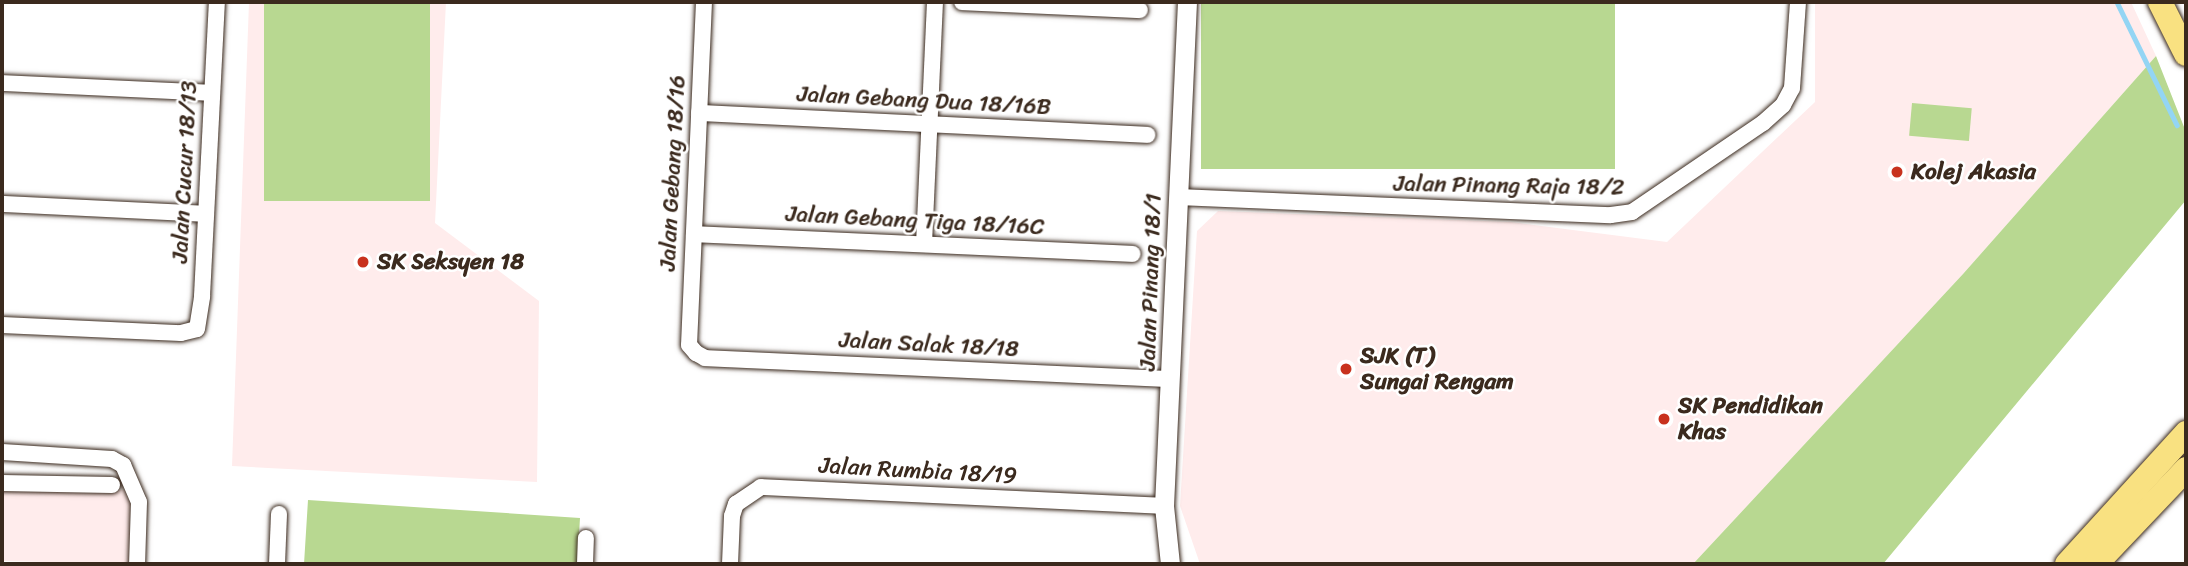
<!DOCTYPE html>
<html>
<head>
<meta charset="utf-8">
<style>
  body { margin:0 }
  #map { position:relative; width:2188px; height:566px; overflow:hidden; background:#fff; font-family:Sriracha,sans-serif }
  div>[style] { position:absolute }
  .built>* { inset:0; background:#ffecec }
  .green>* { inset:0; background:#b8d891; transform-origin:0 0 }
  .stream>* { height:4.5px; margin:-2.25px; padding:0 2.25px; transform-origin:2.25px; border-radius:2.25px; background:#93d5f4 }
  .roads { filter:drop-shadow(0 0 2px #3b2a1e) drop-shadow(0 0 2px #3b2a1e) }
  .minor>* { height:16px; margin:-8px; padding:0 8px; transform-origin:8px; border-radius:8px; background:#fff }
  .tertiary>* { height:19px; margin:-9.5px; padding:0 9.5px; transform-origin:9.5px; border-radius:9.5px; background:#fff }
  .primary>* { height:24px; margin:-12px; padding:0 12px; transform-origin:12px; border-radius:12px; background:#f9e181 }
  .dots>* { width:19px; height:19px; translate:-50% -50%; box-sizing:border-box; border:4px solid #fff; border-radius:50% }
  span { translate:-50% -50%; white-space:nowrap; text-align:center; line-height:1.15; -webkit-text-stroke:5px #fff; paint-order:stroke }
  .street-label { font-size:23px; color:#3b2a1e }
  .poi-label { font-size:23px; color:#3b2a1e; font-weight:700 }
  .left { translate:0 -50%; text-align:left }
  .frame { position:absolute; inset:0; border:4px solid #3b2a1e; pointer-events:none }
</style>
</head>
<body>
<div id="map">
  <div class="built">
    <i style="clip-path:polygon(249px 2px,446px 2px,435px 223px,539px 301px,537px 482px,232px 466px)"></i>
    <i style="clip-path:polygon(1815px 2px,2131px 2px,2156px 56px,1963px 274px,1693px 564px,1200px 564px,1180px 506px,1197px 231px,1218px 211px,1511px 222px,1667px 242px,1815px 102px)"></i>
    <i style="clip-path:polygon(2px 489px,129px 490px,134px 507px,132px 564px,2px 561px)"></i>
  </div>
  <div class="green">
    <i style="left:264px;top:2px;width:166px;height:199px"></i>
    <i style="left:1201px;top:2px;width:414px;height:167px"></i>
    <i style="clip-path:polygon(2156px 56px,2186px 132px,2186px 200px,1883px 564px,1693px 564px,1963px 274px)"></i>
    <i style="left:1912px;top:103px;width:60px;height:33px;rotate:5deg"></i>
    <i style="clip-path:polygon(308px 500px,580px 518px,577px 564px,304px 564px)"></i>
  </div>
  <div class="stream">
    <i style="left:2117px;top:2px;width:137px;rotate:64deg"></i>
  </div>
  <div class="roads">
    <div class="minor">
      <i style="left:704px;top:2px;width:343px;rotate:92.5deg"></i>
      <i style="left:689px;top:345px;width:11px;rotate:49deg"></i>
      <i style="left:696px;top:353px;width:10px;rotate:29deg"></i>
      <i style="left:705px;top:358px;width:466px;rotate:2.6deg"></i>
      <i style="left:962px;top:2px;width:178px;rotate:2.6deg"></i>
      <i style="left:2px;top:83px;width:210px;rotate:2.7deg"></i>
      <i style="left:699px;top:113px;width:449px;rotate:2.8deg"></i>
      <i style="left:1178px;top:197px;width:433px;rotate:2.4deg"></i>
      <i style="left:1611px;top:215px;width:21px;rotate:-8deg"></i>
      <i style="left:1632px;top:212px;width:158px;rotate:-34.2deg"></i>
      <i style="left:1763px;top:123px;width:27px;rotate:-42deg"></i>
      <i style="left:1783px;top:105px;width:19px;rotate:-62deg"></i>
      <i style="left:1792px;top:88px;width:86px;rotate:-86deg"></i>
      <i style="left:2px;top:204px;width:204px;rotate:2.8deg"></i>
      <i style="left:694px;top:234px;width:439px;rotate:2.6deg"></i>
      <i style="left:924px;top:244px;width:242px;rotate:-87.4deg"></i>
      <i style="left:2px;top:325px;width:179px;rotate:2.6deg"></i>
      <i style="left:181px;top:333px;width:16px;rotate:-14deg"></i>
      <i style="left:197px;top:329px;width:33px;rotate:-81deg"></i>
      <i style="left:202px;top:296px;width:294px;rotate:-87.1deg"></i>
      <i style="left:2px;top:452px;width:110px;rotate:3.6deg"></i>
      <i style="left:112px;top:459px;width:13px;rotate:29deg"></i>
      <i style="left:123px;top:465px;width:40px;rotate:66.6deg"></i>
      <i style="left:139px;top:502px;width:62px;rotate:91.8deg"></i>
      <i style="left:2px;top:483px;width:110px;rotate:1deg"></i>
      <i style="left:277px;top:564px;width:50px;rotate:-87.7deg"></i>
      <i style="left:585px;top:564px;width:26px;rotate:-88deg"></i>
      <i style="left:730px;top:564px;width:48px;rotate:-87.6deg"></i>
      <i style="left:732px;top:516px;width:13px;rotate:-72deg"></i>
      <i style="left:736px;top:504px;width:30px;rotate:-34deg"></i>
      <i style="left:761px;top:487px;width:403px;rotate:2.7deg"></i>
    </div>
    <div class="tertiary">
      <i style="left:1170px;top:564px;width:58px;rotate:-95.9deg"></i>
      <i style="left:1164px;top:506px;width:505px;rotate:-87.39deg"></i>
    </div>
    <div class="primary">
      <i style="left:2160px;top:2px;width:58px;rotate:63.4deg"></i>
      <i style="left:2067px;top:564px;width:177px;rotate:-47.7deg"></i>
      <i style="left:2096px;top:564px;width:131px;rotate:-46.5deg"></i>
    </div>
  </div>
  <div class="dots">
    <i style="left:1897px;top:172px;background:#c8321e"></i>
    <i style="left:363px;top:262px;background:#c8321e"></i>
    <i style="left:1346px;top:369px;background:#c8321e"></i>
    <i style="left:1664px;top:419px;background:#c8321e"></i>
  </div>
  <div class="street-label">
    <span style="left:924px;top:101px;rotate:3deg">Jalan Gebang Dua 18/16B</span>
    <span style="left:185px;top:172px;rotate:-87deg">Jalan Cucur 18/13</span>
    <span style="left:673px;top:173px;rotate:-87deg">Jalan Gebang 18/16</span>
    <span style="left:1509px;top:186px;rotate:1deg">Jalan Pinang Raja 18/2</span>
    <span style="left:915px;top:221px;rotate:3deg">Jalan Gebang Tiga 18/16C</span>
    <span style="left:1151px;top:282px;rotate:-88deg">Jalan Pinang 18/1</span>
    <span style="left:929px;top:345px;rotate:3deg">Jalan Salak 18/18</span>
    <span style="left:918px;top:471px;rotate:3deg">Jalan Rumbia 18/19</span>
  </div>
  <div class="poi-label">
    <span class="left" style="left:1911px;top:172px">Kolej Akasia</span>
    <span class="left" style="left:377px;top:262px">SK Seksyen 18</span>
    <span class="left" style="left:1360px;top:369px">SJK (T)<br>Sungai Rengam</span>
    <span class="left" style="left:1678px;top:419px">SK Pendidikan<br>Khas</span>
  </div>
  <div class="frame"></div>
</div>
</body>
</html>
